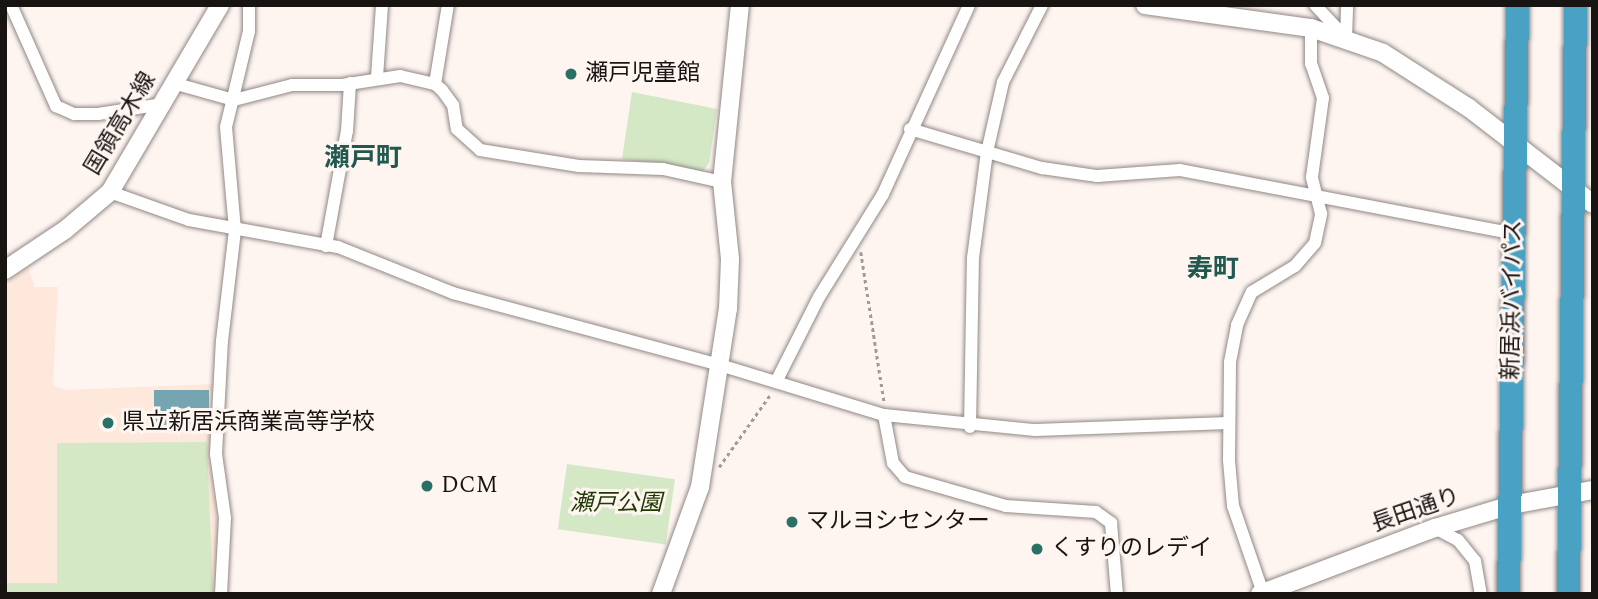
<!DOCTYPE html>
<html>
<head>
<meta charset="utf-8">
<style>
  body { margin:0 }
  #map { position:relative; width:1598px; height:599px; overflow:hidden; background:#fef5f1; font-family:Spectral,"Noto Sans JP",serif }
  div>[style] { position:absolute }
  .education>* { inset:0; background:#fee8db }
  .green>* { inset:0; background:#d4e8c6; transform-origin:0 0 }
  .water>* { inset:0; background:#76a5b2; transform-origin:0 0 }
  .path>* { height:2.5px; margin-top:-1.25px; transform-origin:0; background:repeating-linear-gradient(90deg,#a19a97 0 3.5px,transparent 0 7px) }
  .roads { filter:drop-shadow(0 0 2px #908885) drop-shadow(0 0 2px #908885) }
  .street>* { height:12px; margin:-6px; padding:0 6px; transform-origin:6px; border-radius:6px; background:#fff }
  .secondary>* { height:18px; margin:-9px; padding:0 9px; transform-origin:9px; border-radius:9px; background:#fff }
  .highway>* { height:23px; margin:-11.5px; padding:0 11.5px; transform-origin:11.5px; border-radius:11.5px; background:#49a2c4 }
  .dots>* { width:19px; height:19px; translate:-50% -50%; box-sizing:border-box; border:4px solid #fef5f1; border-radius:50% }
  span { translate:-50% -50%; white-space:nowrap; text-align:center; line-height:1.15; -webkit-text-stroke:6px #fef5f1; paint-order:stroke }
  .poi-label { font-size:23px; color:#171412 }
  .left { translate:0 -50%; text-align:left }
  .street-label { font-size:23px; color:#171412 }
  .park-label { font-size:23px; color:#203902; font-style:italic }
  .quarter-label { font-size:26px; color:#21584f; font-weight:700 }
  .frame { position:absolute; inset:0; border:7px solid #171412; pointer-events:none }
</style>
</head>
<body>
<div id="map">
  <div class="education">
    <i style="clip-path:polygon(28px 268px,35px 287px,58px 287px,53px 385px,65px 390px,213px 384px,209px 456px,220px 545px,215px 594px,5px 594px,5px 283px)"></i>
  </div>
  <div class="green">
    <i style="clip-path:polygon(632px 92px,717px 109px,709px 163px,703px 171px,622px 159px)"></i>
    <i style="clip-path:polygon(207px 442px,213px 594px,5px 594px,5px 583px,57px 583px,57px 443px)"></i>
    <i style="left:567px;top:464px;width:109px;height:66px;rotate:8deg"></i>
  </div>
  <div class="water">
    <i style="left:209px;top:390px;width:37px;height:55px;rotate:90deg"></i>
  </div>
  <div class="path">
    <i style="left:861px;top:252px;width:151px;rotate:81.2deg"></i>
    <i style="left:719px;top:467px;width:88px;rotate:-54.7deg"></i>
  </div>
  <div class="roads">
    <div class="street">
      <i style="left:11px;top:5px;width:111px;rotate:66deg"></i>
      <i style="left:56px;top:106px;width:20px;rotate:24deg"></i>
      <i style="left:74px;top:114px;width:24px"></i>
      <i style="left:98px;top:114px;width:66px;rotate:-8.7deg"></i>
      <i style="left:1315px;top:5px;width:45px;rotate:46.8deg"></i>
      <i style="left:1346px;top:38px;width:33px;rotate:-88deg"></i>
      <i style="left:377px;top:77px;width:72px;rotate:-86deg"></i>
      <i style="left:173px;top:83px;width:63px;rotate:15.6deg"></i>
      <i style="left:234px;top:100px;width:60px;rotate:-14.5deg"></i>
      <i style="left:292px;top:85px;width:50px"></i>
      <i style="left:342px;top:85px;width:59px;rotate:-8.8deg"></i>
      <i style="left:400px;top:76px;width:36px;rotate:13deg"></i>
      <i style="left:435px;top:84px;width:9px;rotate:41deg"></i>
      <i style="left:442px;top:90px;width:19px;rotate:54deg"></i>
      <i style="left:453px;top:105px;width:24px;rotate:81deg"></i>
      <i style="left:457px;top:129px;width:31px;rotate:42deg"></i>
      <i style="left:480px;top:150px;width:100px;rotate:9.2deg"></i>
      <i style="left:579px;top:166px;width:84px;rotate:2deg"></i>
      <i style="left:663px;top:169px;width:60px;rotate:12.4deg"></i>
      <i style="left:435px;top:84px;width:80px;rotate:-80.7deg"></i>
      <i style="left:910px;top:129px;width:138px;rotate:16.5deg"></i>
      <i style="left:1042px;top:168px;width:56px;rotate:8.3deg"></i>
      <i style="left:1097px;top:176px;width:83px;rotate:-4.1deg"></i>
      <i style="left:1180px;top:170px;width:340px;rotate:10.8deg"></i>
      <i style="left:110px;top:192px;width:84px;rotate:19.5deg"></i>
      <i style="left:189px;top:220px;width:151px;rotate:10.3deg"></i>
      <i style="left:338px;top:247px;width:124px;rotate:21.8deg"></i>
      <i style="left:453px;top:293px;width:277px;rotate:15.1deg"></i>
      <i style="left:720px;top:365px;width:171px;rotate:17deg"></i>
      <i style="left:884px;top:415px;width:152px;rotate:5.7deg"></i>
      <i style="left:1035px;top:430px;width:194px;rotate:-2.1deg"></i>
      <i style="left:326px;top:246px;width:117px;rotate:-79.7deg"></i>
      <i style="left:347px;top:131px;width:48px;rotate:-86.4deg"></i>
      <i style="left:776px;top:382px;width:95px;rotate:-63.2deg"></i>
      <i style="left:819px;top:297px;width:121px;rotate:-58.1deg"></i>
      <i style="left:883px;top:194px;width:208px;rotate:-65.5deg"></i>
      <i style="left:884px;top:415px;width:49px;rotate:79.4deg"></i>
      <i style="left:893px;top:463px;width:18px;rotate:49deg"></i>
      <i style="left:905px;top:477px;width:105px;rotate:16deg"></i>
      <i style="left:1006px;top:506px;width:90px;rotate:3.8deg"></i>
      <i style="left:1096px;top:512px;width:19px;rotate:36deg"></i>
      <i style="left:1111px;top:523px;width:71px;rotate:85.2deg"></i>
      <i style="left:970px;top:427px;width:169px;rotate:-89deg"></i>
      <i style="left:973px;top:258px;width:107px;rotate:-82.5deg"></i>
      <i style="left:987px;top:152px;width:72px;rotate:-77.1deg"></i>
      <i style="left:1003px;top:82px;width:86px;rotate:-63.1deg"></i>
      <i style="left:1435px;top:528px;width:26px;rotate:28deg"></i>
      <i style="left:1458px;top:540px;width:27px;rotate:51deg"></i>
      <i style="left:1475px;top:561px;width:34px;rotate:80deg"></i>
      <i style="left:1263px;top:593px;width:92px;rotate:-109deg"></i>
      <i style="left:1233px;top:506px;width:46px;rotate:-95deg"></i>
      <i style="left:1229px;top:460px;width:98px;rotate:-89.4deg"></i>
      <i style="left:1230px;top:362px;width:38px;rotate:-79deg"></i>
      <i style="left:1237px;top:325px;width:36px;rotate:-66deg"></i>
      <i style="left:1252px;top:292px;width:50px;rotate:-31.2deg"></i>
      <i style="left:1295px;top:266px;width:30px;rotate:-49deg"></i>
      <i style="left:1315px;top:243px;width:30px;rotate:-78deg"></i>
      <i style="left:1321px;top:214px;width:38px;rotate:-104deg"></i>
      <i style="left:1312px;top:177px;width:80px;rotate:-82.1deg"></i>
      <i style="left:1323px;top:98px;width:36px;rotate:-109deg"></i>
      <i style="left:1311px;top:64px;width:36px;rotate:-90deg"></i>
      <i style="left:221px;top:594px;width:76px;rotate:-87deg"></i>
      <i style="left:225px;top:518px;width:65px;rotate:-98deg"></i>
      <i style="left:216px;top:454px;width:113px;rotate:-87deg"></i>
      <i style="left:222px;top:341px;width:112px;rotate:-83.3deg"></i>
      <i style="left:235px;top:230px;width:103px;rotate:-95deg"></i>
      <i style="left:226px;top:127px;width:99px;rotate:-76.5deg"></i>
      <i style="left:249px;top:31px;width:26px;rotate:-90deg"></i>
    </div>
    <div class="secondary">
      <i style="left:1145px;top:5px;width:168px;rotate:7.9deg"></i>
      <i style="left:1311px;top:28px;width:76px;rotate:19.1deg"></i>
      <i style="left:1383px;top:53px;width:102px;rotate:32.6deg"></i>
      <i style="left:1469px;top:108px;width:157px;rotate:37.7deg"></i>
      <i style="left:5px;top:270px;width:72px;rotate:-33.7deg"></i>
      <i style="left:65px;top:230px;width:59px;rotate:-40.2deg"></i>
      <i style="left:110px;top:192px;width:217px;rotate:-59.5deg"></i>
      <i style="left:661px;top:594px;width:114px;rotate:-70deg"></i>
      <i style="left:700px;top:487px;width:180px;rotate:-81.1deg"></i>
      <i style="left:728px;top:309px;width:50px;rotate:-87.7deg"></i>
      <i style="left:730px;top:259px;width:77px;rotate:-95.9deg"></i>
      <i style="left:722px;top:182px;width:178px;rotate:-84.2deg"></i>
      <i style="left:1260px;top:594px;width:187px;rotate:-20.7deg"></i>
      <i style="left:1435px;top:528px;width:79px;rotate:-16.8deg"></i>
      <i style="left:1511px;top:505px;width:83px;rotate:-10.4deg"></i>
    </div>
    <div class="highway">
      <i style="left:1508px;top:594px;width:589px;rotate:-89.12deg"></i>
      <i style="left:1568px;top:594px;width:589px;rotate:-89.32deg"></i>
    </div>
  </div>
  <div class="dots">
    <i style="left:571px;top:74px;background:#2a7064"></i>
    <i style="left:108px;top:423px;background:#2a7064"></i>
    <i style="left:427px;top:486px;background:#2a7064"></i>
    <i style="left:792px;top:522px;background:#2a7064"></i>
    <i style="left:1037px;top:549px;background:#2a7064"></i>
  </div>
  <div class="poi-label">
    <span class="left" style="left:585px;top:74px">瀬戸児童館</span>
    <span class="left" style="left:122px;top:423px">県立新居浜商業高等学校</span>
    <span class="left" style="left:441px;top:486px">DCM</span>
    <span class="left" style="left:806px;top:522px">マルヨシセンター</span>
    <span class="left" style="left:1051px;top:549px">くすりのレデイ</span>
  </div>
  <div class="street-label">
    <span style="left:121px;top:124px;rotate:-59deg">国領高木線</span>
    <span style="left:1513px;top:300px;rotate:-89deg">新居浜バイパス</span>
    <span style="left:1416px;top:511px;rotate:-19deg">長田通り</span>
  </div>
  <div class="park-label">
    <span style="left:616px;top:504px">瀬戸公園</span>
  </div>
  <div class="quarter-label">
    <span style="left:363px;top:159px">瀬戸町</span>
    <span style="left:1213px;top:270px">寿町</span>
  </div>
  <div class="frame"></div>
</div>
</body>
</html>
